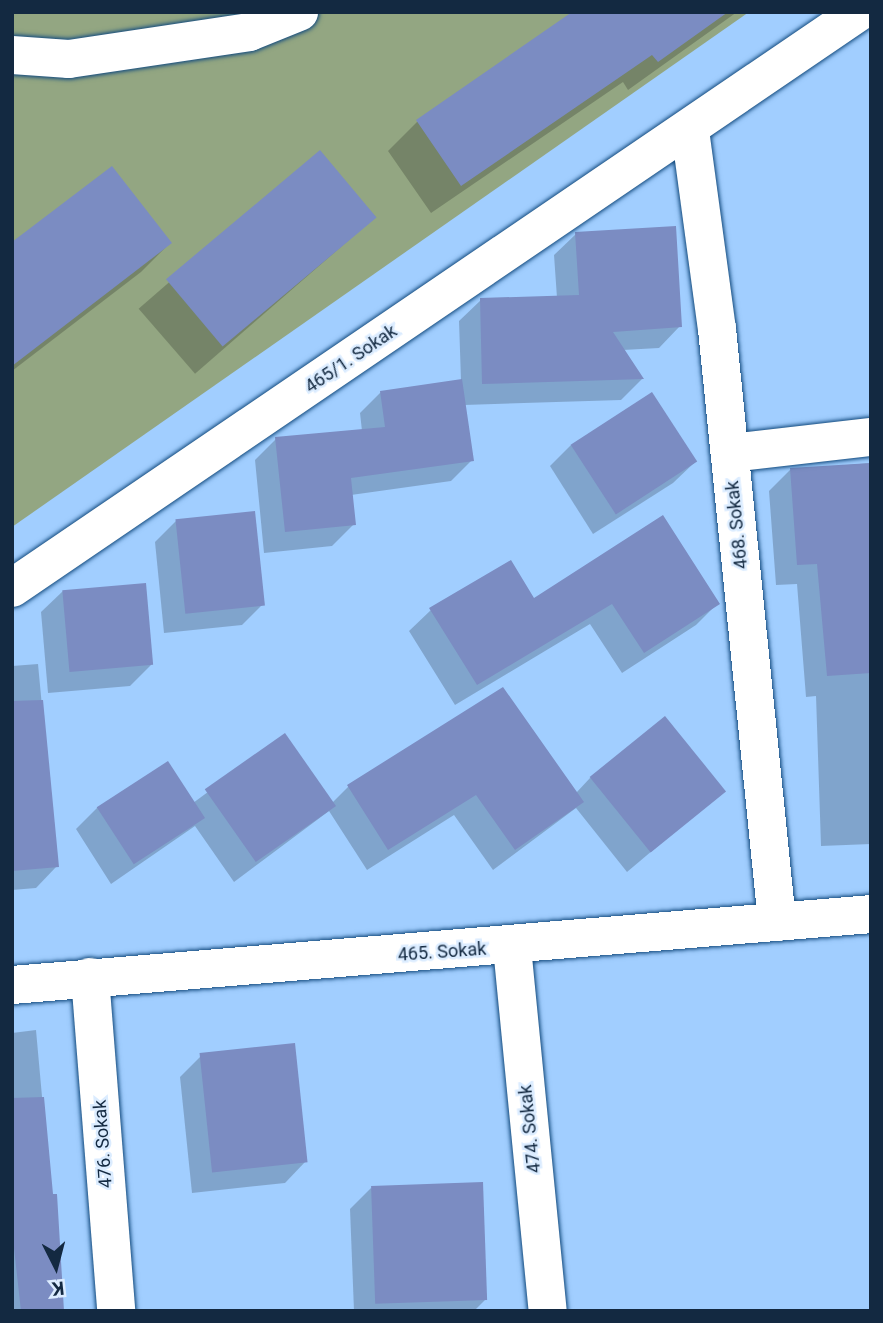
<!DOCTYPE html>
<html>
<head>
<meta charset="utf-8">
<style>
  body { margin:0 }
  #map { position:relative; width:883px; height:1323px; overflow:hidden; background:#a1ceff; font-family:Roboto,sans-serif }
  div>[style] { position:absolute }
  .green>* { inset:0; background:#93a682 }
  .shadow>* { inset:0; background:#0003; transform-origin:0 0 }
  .building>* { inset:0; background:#7b8cc2; transform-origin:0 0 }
  .roads { filter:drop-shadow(0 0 2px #124a7e) drop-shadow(0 0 2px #124a7e) }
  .minor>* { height:38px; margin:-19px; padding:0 19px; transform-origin:19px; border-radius:19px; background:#fff }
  span { translate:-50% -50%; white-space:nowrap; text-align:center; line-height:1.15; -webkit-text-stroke:5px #dbecff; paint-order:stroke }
  .street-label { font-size:18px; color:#132941 }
  .frame { position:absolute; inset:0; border:14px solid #132941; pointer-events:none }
  .north { position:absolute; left:21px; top:1232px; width:70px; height:70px; -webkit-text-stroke:5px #dbecff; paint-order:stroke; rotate:174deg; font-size:19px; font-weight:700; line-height:28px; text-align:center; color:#132941 }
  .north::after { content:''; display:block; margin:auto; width:24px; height:32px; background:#132941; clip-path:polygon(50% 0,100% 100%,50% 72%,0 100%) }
</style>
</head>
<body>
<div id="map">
  <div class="green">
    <i style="clip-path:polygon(12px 12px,749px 12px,12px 527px)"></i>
  </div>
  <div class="shadow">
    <i style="clip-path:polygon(575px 12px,737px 12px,628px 90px,623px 82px,431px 213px,388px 151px,417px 122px)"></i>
    <i style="left:319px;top:152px;width:86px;height:239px;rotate:49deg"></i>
    <i style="clip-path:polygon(576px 234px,680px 326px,659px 348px,623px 350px,642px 379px,621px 400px,464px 405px,472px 460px,451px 481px,351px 495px,354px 524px,332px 546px,264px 553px,255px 460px,276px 439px,362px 431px,360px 413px,381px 392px,461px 381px,459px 321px,481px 300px,557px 298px,554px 255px)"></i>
    <i style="clip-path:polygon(170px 243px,141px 272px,12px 371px,12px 244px)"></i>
    <i style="clip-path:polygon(571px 445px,695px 462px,673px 483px,593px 534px,550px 466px)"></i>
    <i style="clip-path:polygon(871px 463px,871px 844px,821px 846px,816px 696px,806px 697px,797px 584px,776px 585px,769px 491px,790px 470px)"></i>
    <i style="clip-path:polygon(176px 521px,263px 604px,242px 625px,164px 633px,155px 542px)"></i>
    <i style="clip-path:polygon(63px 591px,151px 665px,130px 686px,48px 693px,41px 612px)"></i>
    <i style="clip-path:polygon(533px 600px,717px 604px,696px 625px,622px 673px,590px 624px,455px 705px,409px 631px,431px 610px)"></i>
    <i style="clip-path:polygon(38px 664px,57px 866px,36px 888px,12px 890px,12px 666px)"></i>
    <i style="clip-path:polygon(284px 736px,332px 803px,349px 786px,576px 793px,590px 778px,723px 791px,627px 872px,576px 808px,493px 870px,454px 815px,367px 870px,329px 811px,234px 882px,195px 826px,111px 884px,76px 829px,97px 808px,193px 803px)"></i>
    <i style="clip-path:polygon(36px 1030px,51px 1196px,62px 1311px,12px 1311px,12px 1033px)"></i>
    <i style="clip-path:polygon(201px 1056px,306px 1161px,285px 1183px,192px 1193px,180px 1077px)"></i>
    <i style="clip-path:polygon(371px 1188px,485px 1300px,474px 1311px,354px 1311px,350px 1209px)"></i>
  </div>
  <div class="building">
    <i style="clip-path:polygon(572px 12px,728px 12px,658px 62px,652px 55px,461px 186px,416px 120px)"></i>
    <i style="left:320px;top:150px;width:88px;height:201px;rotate:50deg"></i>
    <i style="clip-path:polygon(112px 166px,172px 243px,12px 366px,12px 242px)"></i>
    <i style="clip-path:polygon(676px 226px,682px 327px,613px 332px,644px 379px,482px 384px,480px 298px,579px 295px,575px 232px)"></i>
    <i style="clip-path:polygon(462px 379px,474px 461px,351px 478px,356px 525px,285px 532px,275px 437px,385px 427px,380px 391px)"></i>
    <i style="left:652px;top:392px;width:83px;height:97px;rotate:57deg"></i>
    <i style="clip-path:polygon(871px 463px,871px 673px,827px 676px,817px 564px,797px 565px,790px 468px)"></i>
    <i style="left:255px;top:511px;width:95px;height:80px;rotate:84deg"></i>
    <i style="clip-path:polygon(663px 515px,720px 604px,644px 653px,612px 604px,477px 685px,429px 608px,511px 560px,534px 598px)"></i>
    <i style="left:146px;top:583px;width:82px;height:84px;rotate:85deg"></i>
    <i style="clip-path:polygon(503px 687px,584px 802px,515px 850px,476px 795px,388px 850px,347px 785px)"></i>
    <i style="clip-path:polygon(43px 700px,59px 867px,12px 871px,12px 701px)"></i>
    <i style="left:665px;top:716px;width:97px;height:97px;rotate:51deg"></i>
    <i style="left:285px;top:733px;width:89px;height:98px;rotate:55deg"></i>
    <i style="left:168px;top:761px;width:68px;height:85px;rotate:57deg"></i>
    <i style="left:295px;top:1043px;width:120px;height:96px;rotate:84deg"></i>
    <i style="clip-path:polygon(44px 1097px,53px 1194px,57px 1194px,64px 1311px,21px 1311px,12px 1230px,12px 1098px)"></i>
    <i style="left:483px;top:1182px;width:118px;height:112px;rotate:88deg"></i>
  </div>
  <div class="roads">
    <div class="minor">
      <i style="left:12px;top:55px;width:57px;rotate:4deg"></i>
      <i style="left:69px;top:59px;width:182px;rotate:-8.5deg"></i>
      <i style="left:249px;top:32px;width:54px;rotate:-21.8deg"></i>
      <i style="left:690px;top:130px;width:201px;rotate:82.3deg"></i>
      <i style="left:717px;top:329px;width:596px;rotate:84.22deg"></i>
      <i style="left:730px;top:453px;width:142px;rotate:-6.5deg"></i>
      <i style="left:12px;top:588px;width:1024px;rotate:-34.22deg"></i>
      <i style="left:512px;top:947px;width:366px;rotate:84.4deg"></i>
      <i style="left:90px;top:977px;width:335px;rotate:85.5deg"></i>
      <i style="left:12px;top:985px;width:862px;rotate:-4.72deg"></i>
    </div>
  </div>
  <div class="street-label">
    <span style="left:351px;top:359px;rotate:-34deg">465/1. Sokak</span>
    <span style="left:737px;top:525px;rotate:-96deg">468. Sokak</span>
    <span style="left:442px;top:952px;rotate:-4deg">465. Sokak</span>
    <span style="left:530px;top:1129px;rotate:-96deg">474. Sokak</span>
    <span style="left:103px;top:1144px;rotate:-94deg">476. Sokak</span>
  </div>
  <div class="frame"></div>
  <div class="north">K</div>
</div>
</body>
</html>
